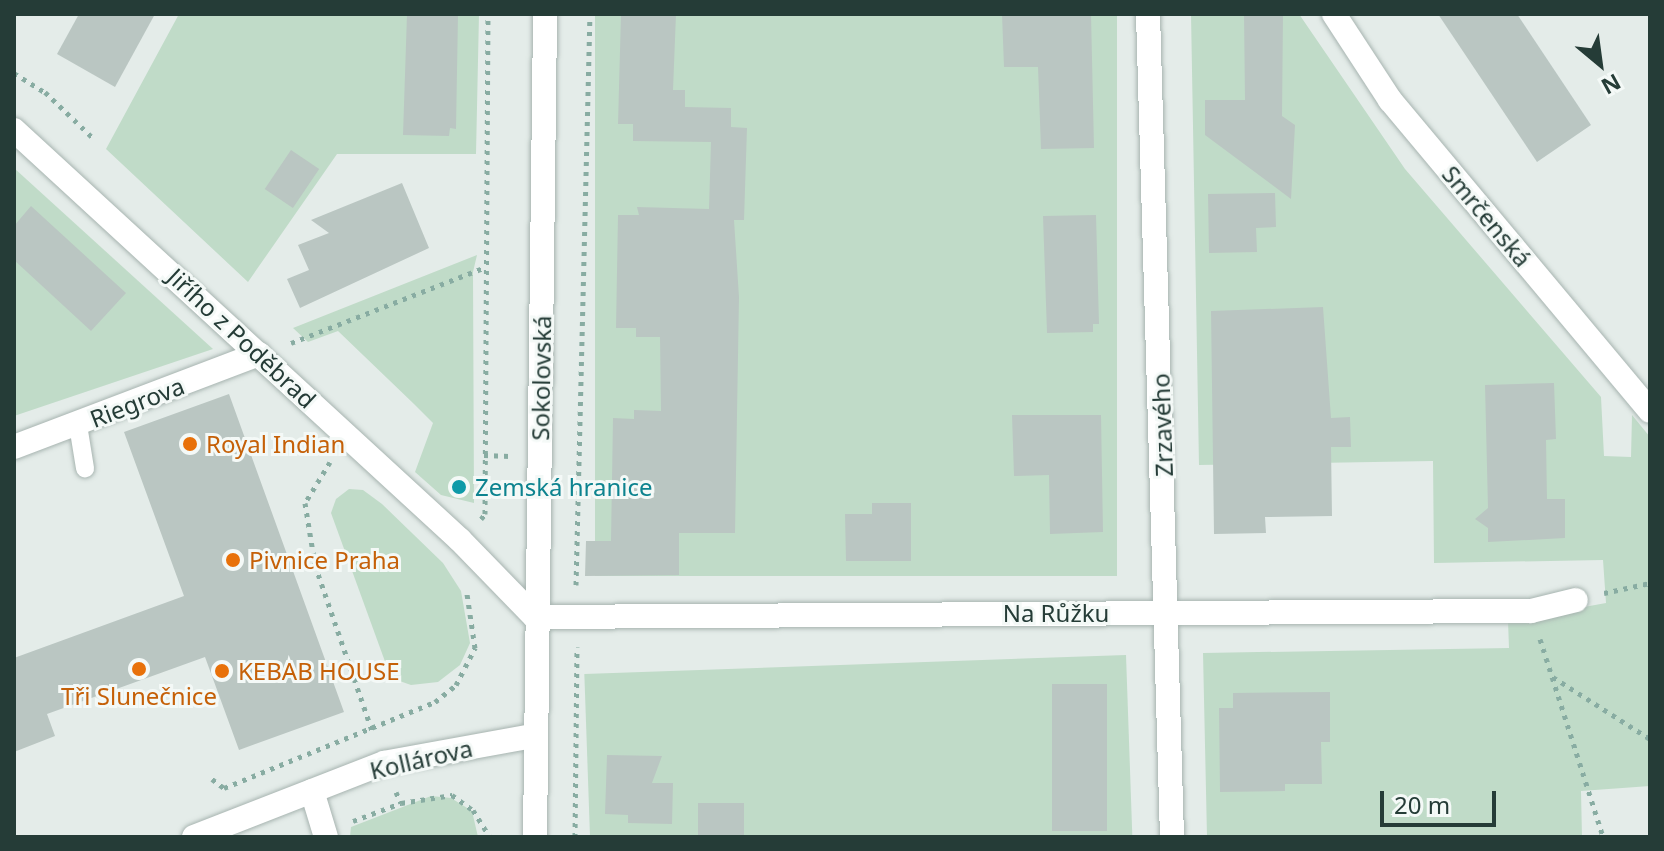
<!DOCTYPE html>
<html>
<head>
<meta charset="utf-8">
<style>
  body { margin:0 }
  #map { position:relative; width:1664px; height:851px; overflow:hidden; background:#e4ece9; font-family:"Noto Sans",sans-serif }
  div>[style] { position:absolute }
  .green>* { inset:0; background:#c0dbc8; transform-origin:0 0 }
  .building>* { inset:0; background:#bac6c2; transform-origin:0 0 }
  .path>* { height:5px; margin-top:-2.5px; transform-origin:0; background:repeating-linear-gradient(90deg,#88aca2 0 4px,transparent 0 10px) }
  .roads { filter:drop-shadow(0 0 2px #a7b4b0) drop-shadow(0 0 2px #a7b4b0) }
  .lane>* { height:18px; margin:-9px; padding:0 9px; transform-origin:9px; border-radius:9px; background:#fff }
  .street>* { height:24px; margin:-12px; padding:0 12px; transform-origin:12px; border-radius:12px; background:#fff }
  .secondary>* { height:24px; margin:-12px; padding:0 12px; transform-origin:12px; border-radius:12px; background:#fff }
  .dots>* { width:22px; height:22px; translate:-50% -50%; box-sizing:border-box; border:4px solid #f4f9f7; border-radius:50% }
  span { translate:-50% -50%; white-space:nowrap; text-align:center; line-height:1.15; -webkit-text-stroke:6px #f4f9f7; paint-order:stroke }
  .street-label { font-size:24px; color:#253c37 }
  .food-label { font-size:24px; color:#c56008 }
  .left { translate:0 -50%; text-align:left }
  .culture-label { font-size:24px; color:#0d838f }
  .frame { position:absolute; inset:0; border:16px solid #253c37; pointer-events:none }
  .north { position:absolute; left:1560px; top:24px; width:80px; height:80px; -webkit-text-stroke:6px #f4f9f7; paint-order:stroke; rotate:151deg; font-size:22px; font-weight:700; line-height:32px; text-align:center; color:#253c37 }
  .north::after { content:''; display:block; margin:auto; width:28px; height:36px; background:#253c37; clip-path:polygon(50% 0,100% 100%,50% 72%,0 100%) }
  .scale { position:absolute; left:1380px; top:791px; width:116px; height:36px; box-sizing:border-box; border:4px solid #253c37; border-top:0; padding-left:10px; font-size:24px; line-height:28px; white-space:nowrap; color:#253c37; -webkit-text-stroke:6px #f4f9f7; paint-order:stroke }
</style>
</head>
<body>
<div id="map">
  <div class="green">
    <i style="clip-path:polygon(179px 14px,479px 14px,476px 154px,337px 154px,248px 282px,106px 149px)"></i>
    <i style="left:595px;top:14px;width:522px;height:562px"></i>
    <i style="clip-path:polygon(1191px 14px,1299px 14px,1405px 169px,1601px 397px,1604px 456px,1631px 457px,1632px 415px,1650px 437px,1650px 786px,1581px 791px,1582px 837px,1207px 837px,1203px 653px,1509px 648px,1508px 621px,1606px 603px,1603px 560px,1434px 563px,1433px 461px,1199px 465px)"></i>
    <i style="clip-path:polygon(14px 168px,213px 349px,14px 416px)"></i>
    <i style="clip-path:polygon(477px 255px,473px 272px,474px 503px,441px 495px,415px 472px,433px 423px,414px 404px,338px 331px,308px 342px,293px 328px)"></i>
    <i style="clip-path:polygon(349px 489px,363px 490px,382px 504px,443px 563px,461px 591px,470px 643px,460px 665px,438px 682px,411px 685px,391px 678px,331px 513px,336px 499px)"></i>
    <i style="left:1126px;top:655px;width:182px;height:542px;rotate:88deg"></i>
    <i style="clip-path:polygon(431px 796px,451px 798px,472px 811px,478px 837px,350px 837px,351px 827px)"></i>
  </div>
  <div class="building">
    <i style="clip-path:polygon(79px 14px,155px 14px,115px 87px,57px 54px)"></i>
    <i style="clip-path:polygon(407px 14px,458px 14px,456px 129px,450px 128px,449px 136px,403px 135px)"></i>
    <i style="clip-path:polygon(621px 14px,676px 14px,673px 90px,685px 90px,685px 107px,731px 108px,731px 127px,747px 128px,744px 220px,734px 220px,739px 297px,735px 533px,679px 533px,679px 575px,585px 576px,586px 541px,611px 541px,613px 418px,634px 419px,634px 410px,661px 411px,660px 337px,636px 337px,636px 328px,616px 328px,618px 215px,639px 215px,637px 207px,709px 209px,711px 142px,633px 141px,633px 124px,618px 124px)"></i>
    <i style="clip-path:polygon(1002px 14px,1091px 14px,1094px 148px,1041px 149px,1038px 67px,1004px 67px)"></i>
    <i style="clip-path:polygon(1244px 14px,1283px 14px,1282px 116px,1295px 125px,1291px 199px,1205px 135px,1205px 100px,1245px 100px)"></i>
    <i style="clip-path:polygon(1438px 14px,1517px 14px,1591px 125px,1537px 162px)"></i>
    <i style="left:291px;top:150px;width:34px;height:47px;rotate:34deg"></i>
    <i style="clip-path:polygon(402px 183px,429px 248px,300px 308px,287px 279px,309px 270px,298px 245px,329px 233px,311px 220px)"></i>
    <i style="clip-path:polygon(1275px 193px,1276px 227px,1256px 228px,1257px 252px,1209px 253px,1208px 194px)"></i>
    <i style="clip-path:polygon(31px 206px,126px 293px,91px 331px,14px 260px,14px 226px)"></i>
    <i style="clip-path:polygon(1096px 215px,1099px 324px,1093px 324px,1093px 332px,1047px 333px,1043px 216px)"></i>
    <i style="clip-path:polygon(1323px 307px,1331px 418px,1350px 417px,1351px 447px,1331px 447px,1332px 516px,1265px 517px,1266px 533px,1214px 534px,1211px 311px)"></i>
    <i style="clip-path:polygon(1554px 383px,1556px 439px,1546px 440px,1547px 499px,1565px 499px,1565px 538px,1488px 542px,1488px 528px,1475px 519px,1488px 508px,1485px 385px)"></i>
    <i style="clip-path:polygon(229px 394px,344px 712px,239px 750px,205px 657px,47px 714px,55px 736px,14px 752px,14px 658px,184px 596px,124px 432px)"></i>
    <i style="clip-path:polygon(1012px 415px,1101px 415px,1103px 532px,1050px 534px,1049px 475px,1014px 476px)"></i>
    <i style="clip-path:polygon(872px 503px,911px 503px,911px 561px,846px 561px,845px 514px,872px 514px)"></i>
    <i style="left:1107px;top:684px;width:147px;height:55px;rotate:90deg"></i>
    <i style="clip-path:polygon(1330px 692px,1330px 742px,1321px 742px,1322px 784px,1285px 784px,1285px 791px,1220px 792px,1219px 708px,1233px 708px,1233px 693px)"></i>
    <i style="clip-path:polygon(607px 755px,662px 756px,652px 783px,673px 783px,672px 824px,628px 823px,628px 815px,605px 814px)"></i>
    <i style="left:744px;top:803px;width:34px;height:46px;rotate:90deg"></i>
  </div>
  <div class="path">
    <i style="left:14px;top:73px;width:36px;rotate:32deg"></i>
    <i style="left:45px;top:92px;width:68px;rotate:43.8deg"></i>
    <i style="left:291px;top:343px;width:206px;rotate:-21.3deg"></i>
    <i style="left:484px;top:455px;width:27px;rotate:2deg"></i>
    <i style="left:330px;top:462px;width:48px;rotate:121.4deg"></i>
    <i style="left:305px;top:503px;width:63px;rotate:80.8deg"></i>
    <i style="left:315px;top:565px;width:176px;rotate:71deg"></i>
    <i style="left:481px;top:519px;width:6px;rotate:-51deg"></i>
    <i style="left:485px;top:514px;width:500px;rotate:-89.66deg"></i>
    <i style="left:576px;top:585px;width:571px;rotate:-88.6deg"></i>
    <i style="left:1604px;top:593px;width:47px;rotate:-12.3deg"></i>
    <i style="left:1540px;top:639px;width:208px;rotate:72.3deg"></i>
    <i style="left:1553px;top:677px;width:115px;rotate:32.6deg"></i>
    <i style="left:212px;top:779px;width:15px;rotate:37deg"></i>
    <i style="left:224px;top:788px;width:228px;rotate:-22.2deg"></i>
    <i style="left:435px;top:702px;width:27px;rotate:-39deg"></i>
    <i style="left:456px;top:685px;width:42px;rotate:-62.8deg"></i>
    <i style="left:475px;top:648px;width:55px;rotate:-98.4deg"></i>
    <i style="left:396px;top:792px;width:12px;rotate:66deg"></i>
    <i style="left:353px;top:821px;width:51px;rotate:-20.6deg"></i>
    <i style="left:401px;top:803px;width:52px;rotate:-8.9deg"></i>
    <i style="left:452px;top:795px;width:26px;rotate:36deg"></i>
    <i style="left:473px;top:810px;width:32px;rotate:58deg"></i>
    <i style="left:575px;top:837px;width:190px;rotate:-89.4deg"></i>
  </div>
  <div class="roads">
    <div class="lane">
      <i style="left:78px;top:425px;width:44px;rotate:80.8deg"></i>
    </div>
    <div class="street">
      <i style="left:1148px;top:14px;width:823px;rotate:88.33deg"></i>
      <i style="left:1334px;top:14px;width:103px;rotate:56.9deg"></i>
      <i style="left:1390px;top:100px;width:405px;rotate:50.1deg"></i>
      <i style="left:14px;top:130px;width:606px;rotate:42.59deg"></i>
      <i style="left:460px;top:540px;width:107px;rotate:45.8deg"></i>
      <i style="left:535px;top:617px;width:996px;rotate:-0.35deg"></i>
      <i style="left:1531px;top:611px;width:46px;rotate:-13.7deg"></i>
      <i style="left:14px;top:447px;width:262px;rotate:-20.8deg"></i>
      <i style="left:312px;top:791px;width:48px;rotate:73.1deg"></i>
      <i style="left:194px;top:837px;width:204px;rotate:-21.3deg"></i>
      <i style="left:384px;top:763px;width:151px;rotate:-10.3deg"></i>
    </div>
    <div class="secondary">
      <i style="left:535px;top:837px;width:823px;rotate:-89.3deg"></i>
    </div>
  </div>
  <div class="dots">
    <i style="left:190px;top:444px;background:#e8710a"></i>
    <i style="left:459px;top:487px;background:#0f9aa8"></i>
    <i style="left:233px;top:560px;background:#e8710a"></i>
    <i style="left:139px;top:669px;background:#e8710a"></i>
    <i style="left:222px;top:671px;background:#e8710a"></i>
  </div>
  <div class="street-label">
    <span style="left:1487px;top:216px;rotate:50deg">Smrčenská</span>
    <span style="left:242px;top:338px;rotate:43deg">Jiřího z Poděbrad</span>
    <span style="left:541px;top:378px;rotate:-89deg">Sokolovská</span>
    <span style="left:137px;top:402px;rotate:-21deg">Riegrova</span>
    <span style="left:1162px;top:425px;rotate:-92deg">Zrzavého</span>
    <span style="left:1056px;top:613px">Na Růžku</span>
    <span style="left:421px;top:759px;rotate:-13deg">Kollárova</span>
  </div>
  <div class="food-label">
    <span class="left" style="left:206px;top:444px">Royal Indian</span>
    <span class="left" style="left:249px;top:560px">Pivnice Praha</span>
    <span class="left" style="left:238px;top:671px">KEBAB HOUSE</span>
    <span style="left:139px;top:696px">Tři Slunečnice</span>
  </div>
  <div class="culture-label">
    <span class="left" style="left:475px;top:487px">Zemská hranice</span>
  </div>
  <div class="frame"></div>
  <div class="north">N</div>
  <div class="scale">20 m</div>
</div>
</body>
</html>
